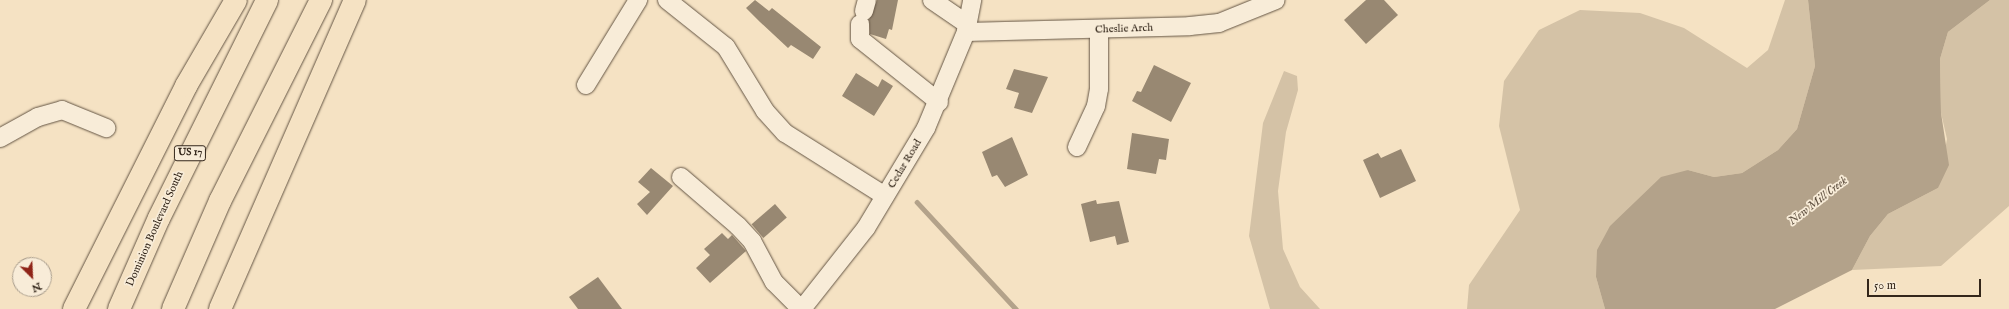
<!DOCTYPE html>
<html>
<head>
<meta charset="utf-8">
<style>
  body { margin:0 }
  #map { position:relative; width:2009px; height:309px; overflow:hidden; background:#f5e2c3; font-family:"IM FELL English",serif }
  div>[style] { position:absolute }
  .green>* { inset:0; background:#d4c2a6 }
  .water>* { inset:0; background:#b3a28a }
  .stream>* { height:4.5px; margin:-2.25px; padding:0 2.25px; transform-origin:2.25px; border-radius:2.25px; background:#b3a28a }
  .building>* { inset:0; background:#988872; transform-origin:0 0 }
  .roads { filter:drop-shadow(0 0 1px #645544) drop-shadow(0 0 1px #645544) }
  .minor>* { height:18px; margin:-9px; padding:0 9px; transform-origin:9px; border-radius:9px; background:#f8ecd8 }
  .highway>* { height:22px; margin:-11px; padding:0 11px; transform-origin:11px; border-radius:11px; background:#f5e2c3 }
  span { translate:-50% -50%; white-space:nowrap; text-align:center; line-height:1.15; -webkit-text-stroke:3.5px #f8ecd8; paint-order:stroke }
  .shield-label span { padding:1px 3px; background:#f8ecd8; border:1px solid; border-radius:3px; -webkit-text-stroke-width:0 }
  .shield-label { font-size:10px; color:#33261a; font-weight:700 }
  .street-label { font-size:11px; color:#33261a }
  .water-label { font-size:12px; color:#605141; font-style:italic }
  .north { position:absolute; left:12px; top:257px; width:40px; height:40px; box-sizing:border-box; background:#f8ecd8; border:1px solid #a99d8c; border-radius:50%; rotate:156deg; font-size:11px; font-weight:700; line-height:16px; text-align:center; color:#33261a }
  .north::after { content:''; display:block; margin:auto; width:14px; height:18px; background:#8f2418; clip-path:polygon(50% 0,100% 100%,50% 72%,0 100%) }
  .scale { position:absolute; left:1867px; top:279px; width:114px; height:18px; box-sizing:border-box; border:2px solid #33261a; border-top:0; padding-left:5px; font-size:12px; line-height:14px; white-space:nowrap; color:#33261a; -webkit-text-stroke:3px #f8ecd8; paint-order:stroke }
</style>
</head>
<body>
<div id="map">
  <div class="green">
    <i style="clip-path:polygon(1785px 0,1808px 0,1815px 66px,1797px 129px,1778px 150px,1742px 173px,1714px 177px,1688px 170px,1596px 277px,1605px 309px,1467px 309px,1469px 285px,1520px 210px,1499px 126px,1504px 81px,1539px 30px,1580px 10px,1640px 13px,1684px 28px,1747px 68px,1768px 50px)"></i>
    <i style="clip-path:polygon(1990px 0,2009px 0,2009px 206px,1941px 266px,1852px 270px,1870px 236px,1888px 214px,1938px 188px,1947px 139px,1941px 113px,1940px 59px,1948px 32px)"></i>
    <i style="clip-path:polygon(1284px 71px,1297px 76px,1298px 90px,1286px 132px,1278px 191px,1283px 249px,1300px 287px,1320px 309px,1270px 309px,1249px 236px,1263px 123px)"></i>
  </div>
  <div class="water">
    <i style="clip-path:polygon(1808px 0,1990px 0,1948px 32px,1940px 59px,1941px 113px,1949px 165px,1938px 188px,1888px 214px,1870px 236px,1852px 270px,1775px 309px,1605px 309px,1596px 277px,1597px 250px,1610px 226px,1661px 177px,1688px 170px,1714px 177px,1742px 173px,1778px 150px,1797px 129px,1815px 66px)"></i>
  </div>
  <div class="stream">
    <i style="left:917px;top:202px;width:146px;rotate:47.2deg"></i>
  </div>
  <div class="building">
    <i style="clip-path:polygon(755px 0,769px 11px,772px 8px,821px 47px,813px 59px,791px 45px,788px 48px,760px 22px,746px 8px)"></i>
    <i style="clip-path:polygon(877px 0,898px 0,892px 30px,889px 29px,886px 39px,870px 34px,869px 20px)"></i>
    <i style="clip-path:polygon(1366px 0,1384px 0,1398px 15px,1366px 44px,1344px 20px)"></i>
    <i style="clip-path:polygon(1154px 65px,1191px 83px,1171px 122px,1132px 101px,1137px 91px,1141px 92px)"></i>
    <i style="clip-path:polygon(1014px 69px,1048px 77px,1032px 113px,1014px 108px,1019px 93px,1006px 89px)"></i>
    <i style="clip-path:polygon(856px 73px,878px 87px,882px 79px,893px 86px,874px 116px,842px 96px)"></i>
    <i style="clip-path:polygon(1132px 133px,1169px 139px,1166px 160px,1159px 159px,1156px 174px,1127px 169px)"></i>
    <i style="clip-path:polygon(1012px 137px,1028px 175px,1005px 187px,997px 175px,992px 177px,982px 152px)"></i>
    <i style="clip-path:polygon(1401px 149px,1416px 181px,1380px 198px,1363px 160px,1378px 153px,1381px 158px)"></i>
    <i style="clip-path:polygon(651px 168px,673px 186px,647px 215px,637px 204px,650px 192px,638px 182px)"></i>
    <i style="clip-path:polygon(1096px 200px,1097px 204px,1119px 201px,1129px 242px,1117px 245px,1115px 236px,1090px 242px,1081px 204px)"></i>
    <i style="left:775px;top:204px;width:18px;height:31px;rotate:49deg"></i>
    <i style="clip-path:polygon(722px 233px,728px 239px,732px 235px,746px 251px,710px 283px,696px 268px,710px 255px,704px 249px)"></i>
    <i style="clip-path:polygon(598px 277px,622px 309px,578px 309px,569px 297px)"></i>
  </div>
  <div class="roads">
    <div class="minor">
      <i style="left:667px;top:0;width:75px;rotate:38.5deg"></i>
      <i style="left:726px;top:47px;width:75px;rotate:58.6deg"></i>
      <i style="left:765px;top:111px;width:30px;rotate:48deg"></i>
      <i style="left:785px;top:133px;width:118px;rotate:32.2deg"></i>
      <i style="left:932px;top:0;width:42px;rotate:34.4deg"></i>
      <i style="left:864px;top:11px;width:11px;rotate:-75deg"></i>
      <i style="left:860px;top:24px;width:15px;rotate:90deg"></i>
      <i style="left:860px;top:39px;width:101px;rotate:38.6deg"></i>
      <i style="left:966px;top:32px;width:224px;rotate:-1.5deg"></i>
      <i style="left:1190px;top:26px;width:29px;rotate:-6deg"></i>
      <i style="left:1219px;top:23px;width:61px;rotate:-22deg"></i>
      <i style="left:586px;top:85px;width:100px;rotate:-58.5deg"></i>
      <i style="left:0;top:138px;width:43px;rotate:-28.9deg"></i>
      <i style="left:38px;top:117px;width:25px;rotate:-16deg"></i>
      <i style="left:62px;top:110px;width:48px;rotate:22.2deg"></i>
      <i style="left:1077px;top:147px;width:45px;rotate:-65.1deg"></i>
      <i style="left:1096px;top:106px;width:17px;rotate:-80deg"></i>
      <i style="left:1099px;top:89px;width:58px;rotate:-90deg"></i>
      <i style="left:681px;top:177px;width:75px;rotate:40.7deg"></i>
      <i style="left:738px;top:226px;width:21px;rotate:47deg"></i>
      <i style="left:752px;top:241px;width:47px;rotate:61.8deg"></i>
      <i style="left:774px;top:282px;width:38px;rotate:45deg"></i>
      <i style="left:802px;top:309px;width:103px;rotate:-51.7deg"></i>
      <i style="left:866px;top:228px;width:117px;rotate:-59deg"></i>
      <i style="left:926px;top:128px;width:104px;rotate:-67.4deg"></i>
      <i style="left:966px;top:32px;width:33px;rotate:-79deg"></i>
    </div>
    <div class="highway">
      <i style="left:74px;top:309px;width:250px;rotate:-63.3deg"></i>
      <i style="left:186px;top:86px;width:99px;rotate:-59.8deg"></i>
      <i style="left:119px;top:309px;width:99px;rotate:-66.3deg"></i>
      <i style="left:159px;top:218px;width:243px;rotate:-63.6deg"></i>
      <i style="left:173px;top:309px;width:118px;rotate:-66.5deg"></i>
      <i style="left:220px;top:201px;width:225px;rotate:-63.3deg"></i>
      <i style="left:220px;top:309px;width:337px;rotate:-66.4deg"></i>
    </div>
  </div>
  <div class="shield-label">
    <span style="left:190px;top:153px">US 17</span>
  </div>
  <div class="street-label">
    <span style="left:1124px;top:29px;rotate:-2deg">Cheslie Arch</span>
    <span style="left:905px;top:164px;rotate:-59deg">Cedar Road</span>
    <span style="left:155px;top:229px;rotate:-66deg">Dominion Boulevard South</span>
  </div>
  <div class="water-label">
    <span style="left:1818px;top:201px;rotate:-38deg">New Mill Creek</span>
  </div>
  <div class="north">N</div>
  <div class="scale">50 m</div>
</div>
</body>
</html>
